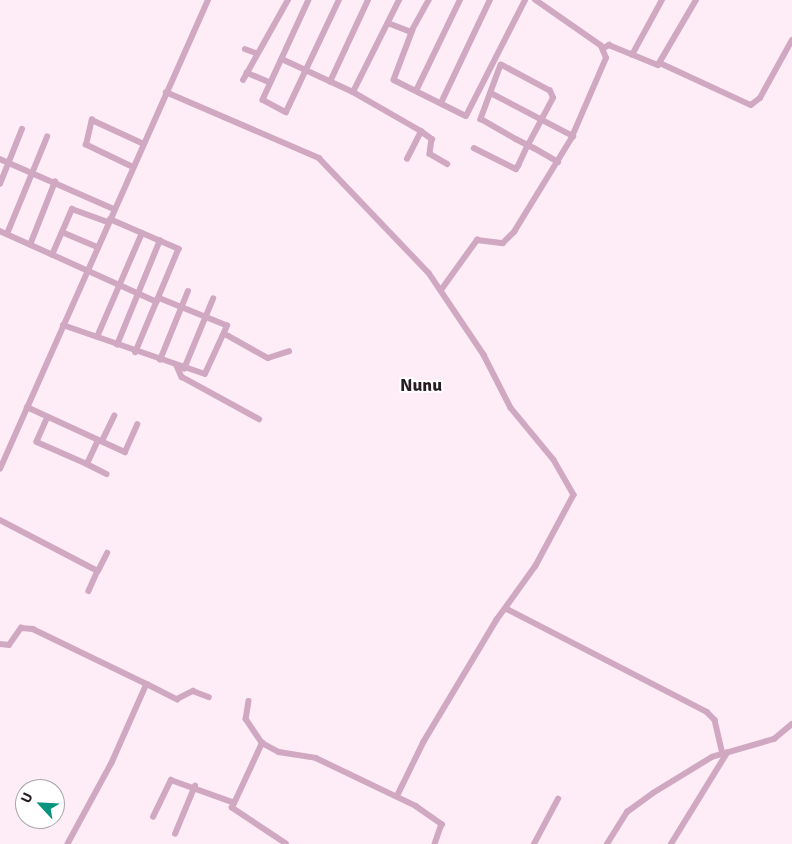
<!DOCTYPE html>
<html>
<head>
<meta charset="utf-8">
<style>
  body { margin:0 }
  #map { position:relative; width:792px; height:844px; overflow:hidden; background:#feedf7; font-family:Signika,sans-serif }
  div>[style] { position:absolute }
  .minor>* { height:5.5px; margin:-2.75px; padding:0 2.75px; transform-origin:2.75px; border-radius:2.75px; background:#d0a8c2 }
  span { translate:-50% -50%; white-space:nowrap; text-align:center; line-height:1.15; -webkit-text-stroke:4px #fff; paint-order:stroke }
  .quarter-label { font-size:18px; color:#261c22; font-weight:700 }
  .north { position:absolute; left:15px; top:779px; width:50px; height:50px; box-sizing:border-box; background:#fff; border:1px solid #a8a4a7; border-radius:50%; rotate:295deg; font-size:14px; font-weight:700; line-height:20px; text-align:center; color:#261c22 }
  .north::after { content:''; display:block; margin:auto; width:18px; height:22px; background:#0a947f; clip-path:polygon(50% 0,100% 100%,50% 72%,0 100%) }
</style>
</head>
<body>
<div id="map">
  <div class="minor">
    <i style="left:309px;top:0;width:110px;rotate:114.7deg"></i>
    <i style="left:263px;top:100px;width:26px;rotate:28deg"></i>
    <i style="left:286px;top:112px;width:124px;rotate:-64.7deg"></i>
    <i style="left:388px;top:23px;width:25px;rotate:21deg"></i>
    <i style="left:411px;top:32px;width:37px;rotate:-61deg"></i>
    <i style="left:413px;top:30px;width:53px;rotate:110.8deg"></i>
    <i style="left:394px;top:80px;width:80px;rotate:26.6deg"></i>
    <i style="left:466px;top:116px;width:130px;rotate:-63deg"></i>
    <i style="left:604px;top:48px;width:6px;rotate:-31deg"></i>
    <i style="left:609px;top:45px;width:53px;rotate:22.2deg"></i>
    <i style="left:658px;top:65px;width:75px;rotate:-59.7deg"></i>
    <i style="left:245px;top:49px;width:12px;rotate:20deg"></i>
    <i style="left:632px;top:55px;width:63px;rotate:-61.4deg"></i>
    <i style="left:282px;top:59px;width:78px;rotate:24.9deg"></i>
    <i style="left:353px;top:92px;width:78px;rotate:29.8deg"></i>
    <i style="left:421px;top:131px;width:14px;rotate:36deg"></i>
    <i style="left:432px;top:139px;width:15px;rotate:98deg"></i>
    <i style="left:430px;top:154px;width:20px;rotate:30deg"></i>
    <i style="left:660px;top:63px;width:100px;rotate:24.8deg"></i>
    <i style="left:751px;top:105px;width:11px;rotate:-38deg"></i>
    <i style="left:760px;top:98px;width:66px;rotate:-61.1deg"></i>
    <i style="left:243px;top:80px;width:8px;rotate:-60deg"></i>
    <i style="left:330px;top:82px;width:90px;rotate:-65.1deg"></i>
    <i style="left:270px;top:83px;width:25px;rotate:-157deg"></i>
    <i style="left:247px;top:73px;width:84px;rotate:-60.7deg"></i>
    <i style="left:416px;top:91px;width:101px;rotate:-64.2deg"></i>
    <i style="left:166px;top:92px;width:167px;rotate:23.3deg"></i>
    <i style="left:319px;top:158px;width:159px;rotate:46.3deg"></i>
    <i style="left:429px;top:273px;width:99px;rotate:56.1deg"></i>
    <i style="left:484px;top:355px;width:59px;rotate:63deg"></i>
    <i style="left:511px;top:408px;width:67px;rotate:50.4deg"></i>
    <i style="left:554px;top:460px;width:40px;rotate:60.3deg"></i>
    <i style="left:574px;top:495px;width:81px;rotate:118.2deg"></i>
    <i style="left:536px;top:566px;width:67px;rotate:125.8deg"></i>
    <i style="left:497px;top:620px;width:142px;rotate:120.9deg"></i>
    <i style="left:424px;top:742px;width:59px;rotate:116.1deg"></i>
    <i style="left:353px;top:92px;width:103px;rotate:-63.4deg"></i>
    <i style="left:491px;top:93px;width:93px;rotate:27.7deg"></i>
    <i style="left:441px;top:103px;width:114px;rotate:-64.6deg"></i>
    <i style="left:474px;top:148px;width:47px;rotate:26.6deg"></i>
    <i style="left:516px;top:169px;width:4px;rotate:-56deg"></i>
    <i style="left:518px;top:166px;width:23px;rotate:-65deg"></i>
    <i style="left:528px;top:145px;width:53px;rotate:-62deg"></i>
    <i style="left:553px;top:98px;width:8px;rotate:-113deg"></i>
    <i style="left:550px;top:91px;width:55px;rotate:-152deg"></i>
    <i style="left:501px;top:65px;width:58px;rotate:110.3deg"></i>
    <i style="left:481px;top:119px;width:40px;rotate:29.7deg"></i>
    <i style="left:516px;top:139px;width:20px;rotate:27deg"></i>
    <i style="left:534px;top:148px;width:28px;rotate:30deg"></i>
    <i style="left:0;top:159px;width:124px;rotate:23.7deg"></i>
    <i style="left:407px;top:159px;width:31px;rotate:-63deg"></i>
    <i style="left:132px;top:167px;width:51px;rotate:-154.4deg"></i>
    <i style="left:86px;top:145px;width:26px;rotate:-77deg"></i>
    <i style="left:92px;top:120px;width:57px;rotate:24.8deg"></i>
    <i style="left:0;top:184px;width:59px;rotate:-68.2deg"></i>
    <i style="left:110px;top:219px;width:75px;rotate:23.5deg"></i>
    <i style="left:179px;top:249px;width:112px;rotate:112.7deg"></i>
    <i style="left:0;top:231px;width:172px;rotate:24.3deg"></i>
    <i style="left:62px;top:232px;width:38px;rotate:23deg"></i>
    <i style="left:7px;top:234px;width:105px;rotate:-67.6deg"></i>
    <i style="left:30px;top:245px;width:68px;rotate:-68.4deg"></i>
    <i style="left:52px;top:255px;width:50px;rotate:-66.5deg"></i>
    <i style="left:72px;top:209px;width:38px;rotate:20deg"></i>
    <i style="left:441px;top:290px;width:62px;rotate:-54.2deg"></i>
    <i style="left:477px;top:240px;width:26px;rotate:7deg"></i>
    <i style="left:503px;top:243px;width:16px;rotate:-45deg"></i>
    <i style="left:514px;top:232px;width:109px;rotate:-58.5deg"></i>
    <i style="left:571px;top:139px;width:88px;rotate:-66.6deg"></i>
    <i style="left:606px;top:58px;width:13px;rotate:-113deg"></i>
    <i style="left:601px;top:46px;width:80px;rotate:-145.1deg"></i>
    <i style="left:63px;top:325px;width:150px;rotate:19deg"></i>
    <i style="left:205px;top:374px;width:53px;rotate:-65.4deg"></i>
    <i style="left:227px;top:326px;width:74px;rotate:-157.9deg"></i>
    <i style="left:225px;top:334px;width:49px;rotate:29.2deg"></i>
    <i style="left:268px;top:358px;width:22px;rotate:-18deg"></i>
    <i style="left:97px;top:337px;width:113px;rotate:-66.6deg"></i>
    <i style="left:117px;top:345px;width:113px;rotate:-67.7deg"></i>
    <i style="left:160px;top:360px;width:74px;rotate:-67.9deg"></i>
    <i style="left:177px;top:366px;width:12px;rotate:66deg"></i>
    <i style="left:182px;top:377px;width:88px;rotate:28.6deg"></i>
    <i style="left:184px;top:369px;width:76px;rotate:-67.5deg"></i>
    <i style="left:27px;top:407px;width:108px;rotate:24.7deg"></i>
    <i style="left:125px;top:452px;width:30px;rotate:-66deg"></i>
    <i style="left:48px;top:417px;width:27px;rotate:114deg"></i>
    <i style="left:37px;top:442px;width:55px;rotate:23.7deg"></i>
    <i style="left:87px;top:464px;width:26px;rotate:-65deg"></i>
    <i style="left:102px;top:441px;width:28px;rotate:-64deg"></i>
    <i style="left:87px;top:464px;width:22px;rotate:27deg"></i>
    <i style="left:0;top:469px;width:513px;rotate:-66.08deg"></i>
    <i style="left:0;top:520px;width:110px;rotate:27.5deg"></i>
    <i style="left:98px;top:571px;width:22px;rotate:114deg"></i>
    <i style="left:98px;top:571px;width:20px;rotate:-63deg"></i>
    <i style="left:507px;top:609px;width:225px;rotate:27.2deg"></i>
    <i style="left:707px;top:712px;width:11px;rotate:45deg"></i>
    <i style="left:715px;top:720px;width:35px;rotate:77deg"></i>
    <i style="left:0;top:644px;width:9px;rotate:6deg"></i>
    <i style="left:9px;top:645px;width:21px;rotate:-55deg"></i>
    <i style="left:21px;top:628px;width:12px;rotate:5deg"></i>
    <i style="left:33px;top:629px;width:127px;rotate:25.8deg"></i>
    <i style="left:147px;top:684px;width:86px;rotate:113.9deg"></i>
    <i style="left:112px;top:763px;width:92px;rotate:118.5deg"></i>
    <i style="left:147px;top:684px;width:34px;rotate:27deg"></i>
    <i style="left:177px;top:699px;width:18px;rotate:-27deg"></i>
    <i style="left:193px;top:691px;width:17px;rotate:21deg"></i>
    <i style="left:249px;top:701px;width:18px;rotate:99deg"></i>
    <i style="left:246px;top:719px;width:29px;rotate:56deg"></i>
    <i style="left:153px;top:817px;width:41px;rotate:-64.1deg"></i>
    <i style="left:171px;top:780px;width:65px;rotate:19.8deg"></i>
    <i style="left:175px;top:834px;width:52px;rotate:-67.4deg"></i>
    <i style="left:286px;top:844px;width:65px;rotate:-146.3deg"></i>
    <i style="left:232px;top:808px;width:72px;rotate:-65.2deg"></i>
    <i style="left:262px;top:743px;width:19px;rotate:28deg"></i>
    <i style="left:279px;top:752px;width:37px;rotate:9deg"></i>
    <i style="left:316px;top:758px;width:111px;rotate:25.6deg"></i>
    <i style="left:416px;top:806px;width:32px;rotate:35deg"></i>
    <i style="left:442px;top:824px;width:21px;rotate:109deg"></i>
    <i style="left:534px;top:844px;width:51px;rotate:-61.9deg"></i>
    <i style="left:607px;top:844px;width:38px;rotate:-58deg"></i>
    <i style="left:627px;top:812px;width:32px;rotate:-36deg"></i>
    <i style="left:653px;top:793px;width:69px;rotate:-31.4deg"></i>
    <i style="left:712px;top:757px;width:65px;rotate:-16.2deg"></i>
    <i style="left:774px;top:739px;width:23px;rotate:-40deg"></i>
    <i style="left:671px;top:844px;width:107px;rotate:-58.4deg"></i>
  </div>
  <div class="quarter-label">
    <span style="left:421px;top:385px">Nunu</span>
  </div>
  <div class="north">U</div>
</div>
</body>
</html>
